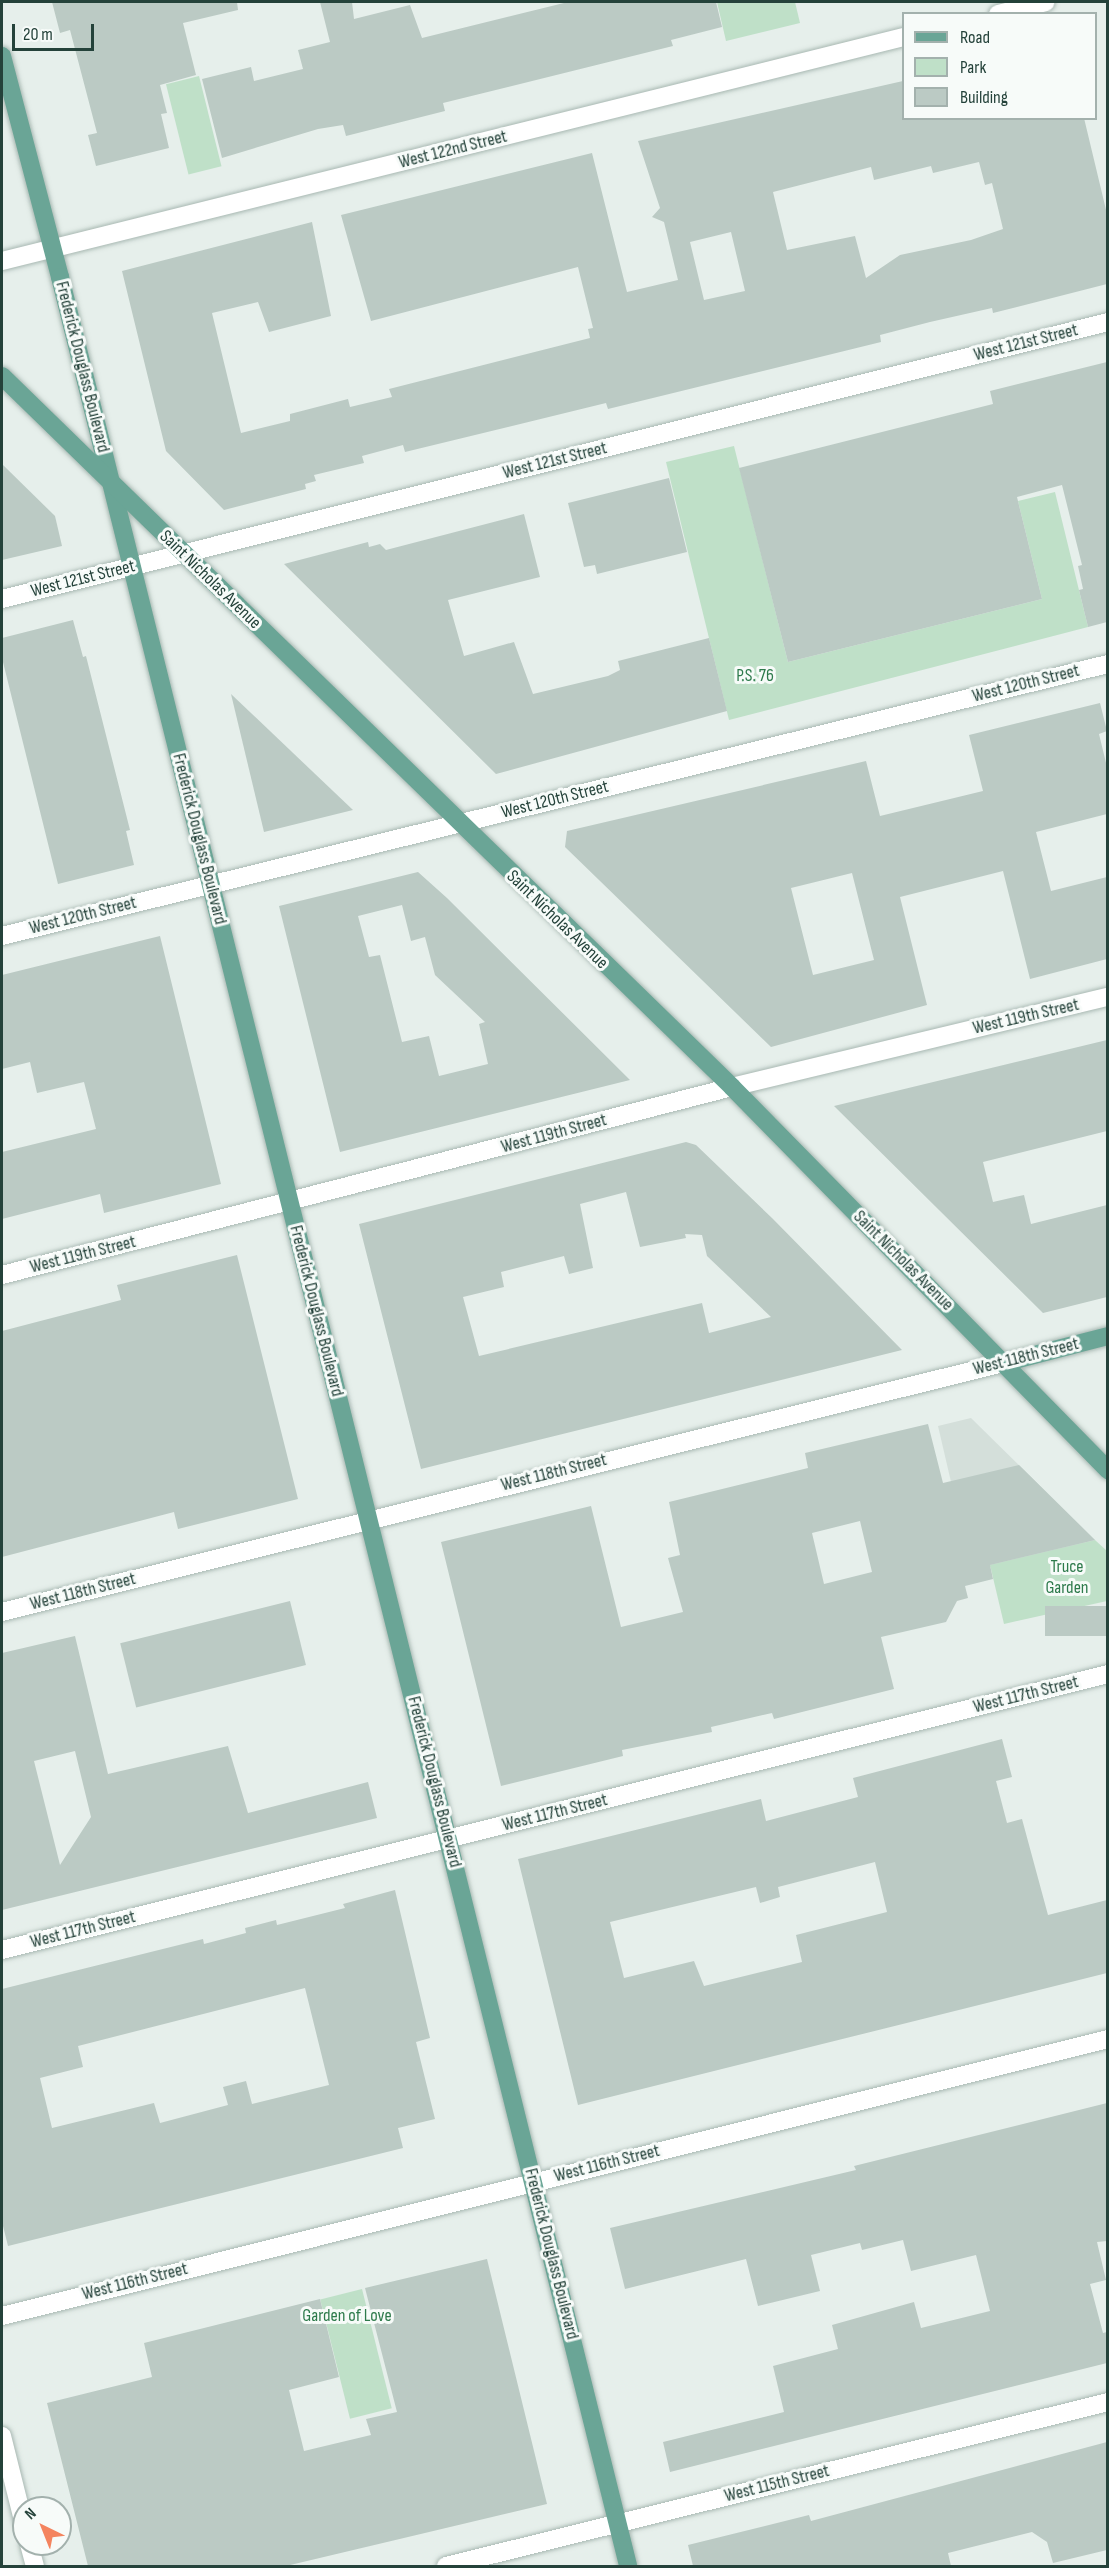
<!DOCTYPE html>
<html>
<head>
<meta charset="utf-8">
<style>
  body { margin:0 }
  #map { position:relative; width:1109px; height:2568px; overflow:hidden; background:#e6efeb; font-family:"Sofia Sans Condensed",sans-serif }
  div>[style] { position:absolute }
  .built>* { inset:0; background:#d4dfda }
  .green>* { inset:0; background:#bfe0c8; transform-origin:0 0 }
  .building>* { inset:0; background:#bbcac4; transform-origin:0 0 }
  .roads { filter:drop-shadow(0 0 2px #a8b8b2) drop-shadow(0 0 2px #a8b8b2) }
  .minor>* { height:18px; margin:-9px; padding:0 9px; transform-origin:9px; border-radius:9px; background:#fff }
  .major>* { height:18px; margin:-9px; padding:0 9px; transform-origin:9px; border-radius:9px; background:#6aa596 }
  span { translate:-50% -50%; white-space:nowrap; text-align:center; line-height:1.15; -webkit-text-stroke:6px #f7fbf9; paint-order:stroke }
  .street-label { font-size:18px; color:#24423a }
  .park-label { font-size:18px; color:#2d7a4b }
  .frame { position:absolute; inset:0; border:3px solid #24423a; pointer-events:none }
  .legend { position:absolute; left:902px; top:12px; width:195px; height:108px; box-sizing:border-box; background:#f7fbf9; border:2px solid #a3b1ad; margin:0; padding:8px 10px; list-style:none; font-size:18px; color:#24423a }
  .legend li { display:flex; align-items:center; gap:12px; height:30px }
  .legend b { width:30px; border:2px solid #a3b1ad }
  .north { position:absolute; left:12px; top:2496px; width:60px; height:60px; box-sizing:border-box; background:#f7fbf9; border:2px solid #a3b1ad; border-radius:50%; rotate:317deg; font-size:16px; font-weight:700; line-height:24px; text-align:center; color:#24423a }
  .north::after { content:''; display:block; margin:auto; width:21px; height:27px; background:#f4845f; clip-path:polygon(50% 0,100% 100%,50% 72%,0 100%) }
  .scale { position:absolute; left:12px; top:24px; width:82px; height:27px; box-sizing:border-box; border:3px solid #24423a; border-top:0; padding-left:8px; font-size:18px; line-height:21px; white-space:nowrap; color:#24423a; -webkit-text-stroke:4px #f7fbf9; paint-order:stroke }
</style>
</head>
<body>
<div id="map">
  <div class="built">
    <i style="clip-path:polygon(971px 1418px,1095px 1540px,972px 1572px,938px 1426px)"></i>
  </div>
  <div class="green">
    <i style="clip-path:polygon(717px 2px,795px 2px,800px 23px,726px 41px)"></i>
    <i style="left:199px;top:76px;width:93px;height:34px;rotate:76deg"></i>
    <i style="clip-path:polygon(734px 446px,788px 662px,1042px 599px,1018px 501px,1055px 492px,1088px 627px,729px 720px,666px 462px)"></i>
    <i style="clip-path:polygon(1095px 1540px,1107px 1551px,1107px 1601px,1004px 1624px,990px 1565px)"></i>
    <i style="left:362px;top:2289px;width:123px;height:43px;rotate:76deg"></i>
  </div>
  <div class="building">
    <i style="clip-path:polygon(52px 2px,237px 2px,238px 10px,183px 23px,196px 75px,160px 85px,167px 113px,161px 114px,169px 148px,96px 166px,88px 135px,97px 133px,70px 30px,60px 33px)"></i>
    <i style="clip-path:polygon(320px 2px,352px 2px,354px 19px,410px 5px,422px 38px,568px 2px,716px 2px,722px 27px,671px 40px,673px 46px,443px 103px,445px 111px,346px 136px,343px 125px,318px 129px,222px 158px,202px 79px,251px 67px,254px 81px,303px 69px,298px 50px,330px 42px)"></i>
    <i style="clip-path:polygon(evenodd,903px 81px,903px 118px,1084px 118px,1107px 214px,1107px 284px,993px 313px,992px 308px,930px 322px,880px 335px,881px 342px,608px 409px,606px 403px,405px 452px,403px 445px,362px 456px,364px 463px,314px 475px,316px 481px,305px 484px,306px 489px,224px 510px,166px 451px,122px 271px,312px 222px,331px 316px,269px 332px,258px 302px,212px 313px,241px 433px,290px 421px,290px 414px,348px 399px,350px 407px,392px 397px,389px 389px,590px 338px,588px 329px,593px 328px,578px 267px,371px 321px,341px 215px,592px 153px,627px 292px,678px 280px,664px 222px,652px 217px,660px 208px,638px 141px,903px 81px,979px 162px,985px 185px,992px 183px,1003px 229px,971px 240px,900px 255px,866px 278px,855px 236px,787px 250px,773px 192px,871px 167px,874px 180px,931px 166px,933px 173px,979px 162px,903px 81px,731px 232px,745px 291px,704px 300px,690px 242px,731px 232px)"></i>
    <i style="clip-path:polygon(1107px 362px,1107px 622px,1088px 627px,1079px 590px,1083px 589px,1078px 566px,1082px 565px,1062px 485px,1017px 497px,1042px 599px,788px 662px,739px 468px,993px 404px,990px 391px)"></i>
    <i style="clip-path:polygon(2px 464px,55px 516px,62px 546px,2px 560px)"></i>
    <i style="clip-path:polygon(669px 478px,687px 552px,597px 574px,595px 565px,584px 567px,568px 503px)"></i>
    <i style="clip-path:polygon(524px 514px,540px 577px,448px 600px,464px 656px,514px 642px,533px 694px,608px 676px,620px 670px,618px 661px,709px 638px,727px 711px,496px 774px,284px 564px,368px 542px,369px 547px,380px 544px,386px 550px)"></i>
    <i style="clip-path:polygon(73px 620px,83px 657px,86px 656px,130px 830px,126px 831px,134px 865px,58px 884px,2px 658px,2px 638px)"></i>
    <i style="clip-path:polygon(231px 694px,353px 810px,264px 832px)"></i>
    <i style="clip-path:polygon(evenodd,1100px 703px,1107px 731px,1099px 734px,1107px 767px,1107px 814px,1036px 832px,1051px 891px,1107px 877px,1107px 959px,1030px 979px,1003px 871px,900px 897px,927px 1005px,771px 1047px,565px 847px,567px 831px,866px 761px,880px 816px,983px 791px,969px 735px,1100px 703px,852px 873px,874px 960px,813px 975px,791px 888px,852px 873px)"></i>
    <i style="clip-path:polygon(evenodd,418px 872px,447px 898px,630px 1080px,340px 1152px,279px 906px,418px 872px,402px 905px,411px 941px,425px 937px,435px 975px,485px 1022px,479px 1024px,488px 1064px,439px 1076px,429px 1036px,402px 1042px,380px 955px,369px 957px,358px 916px,402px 905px)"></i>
    <i style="clip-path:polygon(160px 936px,221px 1184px,104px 1213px,100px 1194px,2px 1219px,2px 1152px,96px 1129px,84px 1082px,37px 1093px,30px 1062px,2px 1069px,2px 975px)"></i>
    <i style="clip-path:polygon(1107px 1040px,1107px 1131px,983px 1162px,993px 1202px,1024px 1195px,1031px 1224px,1107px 1205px,1107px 1297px,1043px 1313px,834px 1106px)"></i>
    <i style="clip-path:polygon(evenodd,686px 1142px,696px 1145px,772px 1218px,902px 1350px,421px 1469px,359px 1224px,686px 1142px,626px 1192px,640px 1247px,686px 1238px,685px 1234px,702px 1235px,707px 1256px,771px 1317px,709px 1333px,702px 1303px,479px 1356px,463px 1297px,504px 1287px,501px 1272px,564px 1256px,569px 1274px,593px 1268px,580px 1204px,626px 1192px)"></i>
    <i style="clip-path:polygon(237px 1255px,298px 1499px,178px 1529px,174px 1512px,2px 1557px,2px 1331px,121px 1300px,117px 1285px)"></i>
    <i style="clip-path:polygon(evenodd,928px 1424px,943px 1483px,1019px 1465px,1095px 1540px,990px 1565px,993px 1579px,965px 1586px,968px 1598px,957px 1601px,946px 1622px,881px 1637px,894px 1689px,774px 1719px,772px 1713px,711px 1727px,712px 1732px,622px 1750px,623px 1756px,501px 1786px,441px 1542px,591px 1506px,621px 1627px,683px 1612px,668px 1558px,680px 1555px,669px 1502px,808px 1468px,805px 1453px,928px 1424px,860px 1521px,872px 1572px,824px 1584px,812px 1533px,860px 1521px)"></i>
    <i style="left:290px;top:1601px;width:66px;height:175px;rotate:76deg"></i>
    <i style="left:1107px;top:1606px;width:30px;height:62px;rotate:90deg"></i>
    <i style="clip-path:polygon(evenodd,75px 1636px,108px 1774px,228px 1746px,248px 1813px,368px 1782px,377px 1818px,2px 1910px,2px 1653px,75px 1636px,75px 1751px,91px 1817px,60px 1865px,34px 1761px,75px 1751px)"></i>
    <i style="clip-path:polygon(evenodd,1002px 1739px,1012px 1777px,996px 1781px,1007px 1823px,1022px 1819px,1048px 1915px,1107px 1900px,1107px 1973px,578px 2105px,518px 1859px,761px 1799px,766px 1821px,858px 1797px,853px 1778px,1002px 1739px,875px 1862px,887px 1912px,796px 1935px,802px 1962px,704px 1986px,694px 1961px,624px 1978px,610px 1922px,756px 1887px,760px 1903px,780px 1897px,778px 1887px,875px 1862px)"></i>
    <i style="clip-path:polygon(evenodd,395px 1890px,430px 2038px,416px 2042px,435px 2119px,398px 2128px,403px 2148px,8px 2246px,2px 2222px,2px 1989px,203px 1939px,204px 1944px,246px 1933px,245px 1928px,276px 1920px,277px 1925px,345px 1908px,343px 1904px,395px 1890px,305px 1988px,329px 2085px,252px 2104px,246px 2081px,223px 2087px,228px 2105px,160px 2123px,154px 2103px,52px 2128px,40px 2078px,83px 2067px,78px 2046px,305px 1988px)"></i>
    <i style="clip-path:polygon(1107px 2103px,1107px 2241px,1097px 2242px,1106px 2280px,1090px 2284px,1103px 2333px,1107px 2332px,1107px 2363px,670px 2472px,663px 2442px,784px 2412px,773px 2366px,838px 2349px,832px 2325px,914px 2302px,921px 2328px,990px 2311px,976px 2255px,911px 2271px,903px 2240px,862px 2250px,860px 2243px,811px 2255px,820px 2291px,758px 2306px,746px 2259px,625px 2289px,610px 2228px,856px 2170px,854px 2166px)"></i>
    <i style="clip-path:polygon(487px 2259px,547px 2504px,286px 2566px,88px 2566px,47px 2403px,152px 2377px,144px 2343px,320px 2299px,339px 2377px,289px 2390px,304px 2451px,371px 2435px,366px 2419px,397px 2412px,365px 2288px)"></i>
    <i style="clip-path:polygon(1107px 2442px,1107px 2550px,1053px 2563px,1047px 2542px,1032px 2532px,948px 2553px,951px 2566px,693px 2566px,688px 2545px,809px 2515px,811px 2521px)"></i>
  </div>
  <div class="roads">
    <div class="minor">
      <i style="left:998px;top:14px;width:49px;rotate:-14deg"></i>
      <i style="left:2px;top:261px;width:929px;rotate:-13.95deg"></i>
      <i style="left:2px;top:599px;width:1140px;rotate:-14.06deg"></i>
      <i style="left:2px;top:936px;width:1139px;rotate:-13.82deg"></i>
      <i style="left:2px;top:1275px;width:754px;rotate:-14.44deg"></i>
      <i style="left:732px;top:1087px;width:387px;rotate:-13.5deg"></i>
      <i style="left:2px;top:1612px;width:1032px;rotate:-13.97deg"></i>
      <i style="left:2px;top:1950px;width:1140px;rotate:-14.01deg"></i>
      <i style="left:2px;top:2316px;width:1140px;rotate:-14.06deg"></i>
      <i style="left:2px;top:2436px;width:91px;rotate:76deg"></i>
      <i style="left:29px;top:2544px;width:23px;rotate:75deg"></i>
      <i style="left:446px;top:2566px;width:682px;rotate:-13.91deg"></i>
    </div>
    <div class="major">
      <i style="left:2px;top:56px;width:228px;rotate:75.3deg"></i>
      <i style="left:60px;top:277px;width:2358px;rotate:76.06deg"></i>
      <i style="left:2px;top:376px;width:1019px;rotate:44.24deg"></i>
      <i style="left:732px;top:1087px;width:537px;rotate:45.53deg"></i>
      <i style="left:1003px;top:1363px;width:108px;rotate:-14.4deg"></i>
    </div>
  </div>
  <div class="street-label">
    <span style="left:453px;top:150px;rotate:-14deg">West 122nd Street</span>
    <span style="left:1026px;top:343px;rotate:-14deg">West 121st Street</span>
    <span style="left:82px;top:367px;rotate:76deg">Frederick Douglass Boulevard</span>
    <span style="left:555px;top:461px;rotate:-14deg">West 121st Street</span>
    <span style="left:83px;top:579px;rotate:-14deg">West 121st Street</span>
    <span style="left:210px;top:580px;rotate:44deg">Saint Nicholas Avenue</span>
    <span style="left:1026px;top:684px;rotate:-14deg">West 120th Street</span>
    <span style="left:555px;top:800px;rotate:-14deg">West 120th Street</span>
    <span style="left:199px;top:839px;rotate:76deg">Frederick Douglass Boulevard</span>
    <span style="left:83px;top:916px;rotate:-14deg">West 120th Street</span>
    <span style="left:557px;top:920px;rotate:44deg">Saint Nicholas Avenue</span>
    <span style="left:1026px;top:1017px;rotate:-13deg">West 119th Street</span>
    <span style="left:554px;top:1134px;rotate:-15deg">West 119th Street</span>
    <span style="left:83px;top:1255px;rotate:-14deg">West 119th Street</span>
    <span style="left:903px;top:1261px;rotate:45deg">Saint Nicholas Avenue</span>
    <span style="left:316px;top:1311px;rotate:76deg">Frederick Douglass Boulevard</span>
    <span style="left:1026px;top:1357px;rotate:-14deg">West 118th Street</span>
    <span style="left:554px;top:1473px;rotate:-14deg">West 118th Street</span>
    <span style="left:83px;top:1592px;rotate:-14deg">West 118th Street</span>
    <span style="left:1026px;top:1695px;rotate:-14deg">West 117th Street</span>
    <span style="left:434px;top:1782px;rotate:76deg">Frederick Douglass Boulevard</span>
    <span style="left:555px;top:1813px;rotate:-14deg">West 117th Street</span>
    <span style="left:83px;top:1930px;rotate:-14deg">West 117th Street</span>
    <span style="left:607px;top:2164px;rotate:-14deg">West 116th Street</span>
    <span style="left:551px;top:2254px;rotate:76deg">Frederick Douglass Boulevard</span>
    <span style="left:135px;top:2282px;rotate:-14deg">West 116th Street</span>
    <span style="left:777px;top:2484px;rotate:-14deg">West 115th Street</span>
  </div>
  <div class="park-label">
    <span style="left:755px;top:676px">P.S. 76</span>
    <span style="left:1067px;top:1578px">Truce<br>Garden</span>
    <span style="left:347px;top:2316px">Garden of Love</span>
  </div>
  <div class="frame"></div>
  <ul class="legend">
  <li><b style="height:8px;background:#6aa596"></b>Road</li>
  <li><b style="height:16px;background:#bfe0c8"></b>Park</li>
  <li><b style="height:16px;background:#bbcac4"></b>Building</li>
  </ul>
  <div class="north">N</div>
  <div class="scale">20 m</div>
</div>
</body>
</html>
